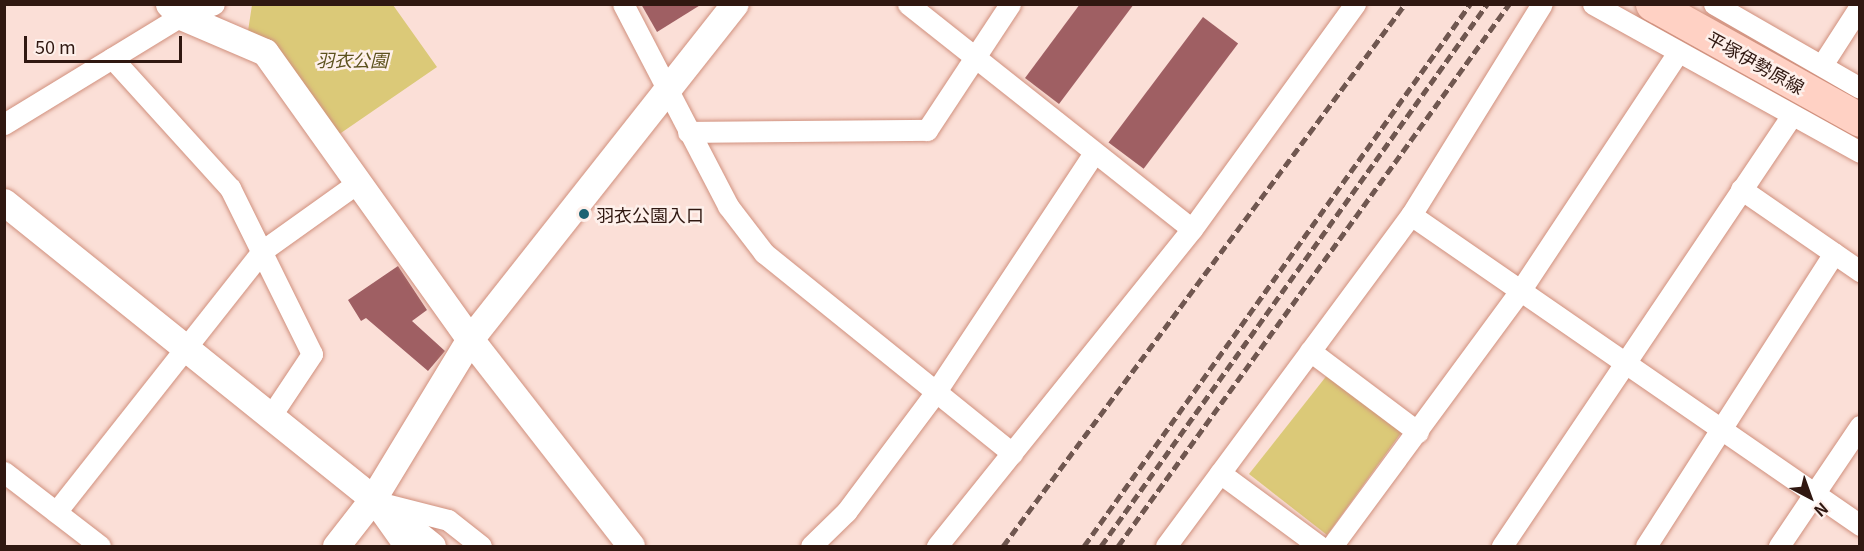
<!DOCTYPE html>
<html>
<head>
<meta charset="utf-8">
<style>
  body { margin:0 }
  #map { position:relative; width:1864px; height:551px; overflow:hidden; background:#fbdfd7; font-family:Georgia,"Noto Sans JP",serif }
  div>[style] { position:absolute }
  .green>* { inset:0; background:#dbc978 }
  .building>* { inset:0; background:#9f5f63; transform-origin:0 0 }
  .roads { filter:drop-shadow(0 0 2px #d0907d) drop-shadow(0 0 2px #d0907d) }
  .minor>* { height:21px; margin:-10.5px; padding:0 10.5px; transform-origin:10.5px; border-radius:10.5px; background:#fff }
  .tertiary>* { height:27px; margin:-13.5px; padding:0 13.5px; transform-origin:13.5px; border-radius:13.5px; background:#fff }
  .primary>* { height:33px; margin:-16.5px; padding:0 16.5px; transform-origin:16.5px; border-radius:16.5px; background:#ffd1c4 }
  .rail>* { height:4.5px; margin-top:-2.25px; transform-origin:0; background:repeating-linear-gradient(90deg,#705750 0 9px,transparent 0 13.5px) }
  .dots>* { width:16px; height:16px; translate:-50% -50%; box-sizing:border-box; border:3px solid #fef0eb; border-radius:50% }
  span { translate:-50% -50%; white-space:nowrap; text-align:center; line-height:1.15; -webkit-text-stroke:5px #fef0eb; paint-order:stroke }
  .park-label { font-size:18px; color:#5d521e; font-style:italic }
  .street-label { font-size:18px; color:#301811 }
  .poi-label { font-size:18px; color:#301811 }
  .left { translate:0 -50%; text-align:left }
  .frame { position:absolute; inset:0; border:6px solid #301811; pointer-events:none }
  .north { position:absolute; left:1780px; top:467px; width:60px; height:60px; -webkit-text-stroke:4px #fef0eb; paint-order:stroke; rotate:139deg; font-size:16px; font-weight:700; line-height:24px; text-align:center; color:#301811 }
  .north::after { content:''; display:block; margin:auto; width:21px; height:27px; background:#301811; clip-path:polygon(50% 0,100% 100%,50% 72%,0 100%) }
  .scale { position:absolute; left:24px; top:36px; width:158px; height:27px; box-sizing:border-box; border:3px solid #301811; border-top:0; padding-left:8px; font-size:18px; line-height:21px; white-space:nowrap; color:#301811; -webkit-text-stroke:4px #fef0eb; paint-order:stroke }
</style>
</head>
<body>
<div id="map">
  <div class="green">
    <i style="clip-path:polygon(252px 5px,393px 5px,437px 67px,338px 135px,273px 41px,248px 31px)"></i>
    <i style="clip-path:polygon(1328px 374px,1401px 427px,1401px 433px,1327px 535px,1249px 474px)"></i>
  </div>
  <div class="building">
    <i style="clip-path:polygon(641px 4px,702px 4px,657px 32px)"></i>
    <i style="clip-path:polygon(1080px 4px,1134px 4px,1059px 104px,1025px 78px)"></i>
    <i style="left:1203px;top:17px;width:44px;height:157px;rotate:37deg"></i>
    <i style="clip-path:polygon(398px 266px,427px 310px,412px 321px,445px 351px,428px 371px,366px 318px,361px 321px,348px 300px)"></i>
  </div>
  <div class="roads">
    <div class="minor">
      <i style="left:623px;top:4px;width:228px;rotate:62.5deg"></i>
      <i style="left:728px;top:206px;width:59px;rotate:52.5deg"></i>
      <i style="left:764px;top:253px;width:319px;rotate:38.9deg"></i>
      <i style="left:908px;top:4px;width:362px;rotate:38.4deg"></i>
      <i style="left:1593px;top:4px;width:305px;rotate:29deg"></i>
      <i style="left:1714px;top:4px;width:168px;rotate:29.9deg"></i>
      <i style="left:112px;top:58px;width:176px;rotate:47.8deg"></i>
      <i style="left:230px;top:188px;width:185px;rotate:63.7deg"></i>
      <i style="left:312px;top:354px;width:76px;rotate:123.7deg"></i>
      <i style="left:1822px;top:65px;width:70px;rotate:-57.2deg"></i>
      <i style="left:4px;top:124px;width:207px;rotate:-31.4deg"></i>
      <i style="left:181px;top:16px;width:35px;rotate:-20deg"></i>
      <i style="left:688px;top:132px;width:239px;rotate:-0.5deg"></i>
      <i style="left:927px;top:130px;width:151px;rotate:-56.6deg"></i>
      <i style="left:1741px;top:189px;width:145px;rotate:34.6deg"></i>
      <i style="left:1411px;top:215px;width:546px;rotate:34.62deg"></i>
      <i style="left:1310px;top:351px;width:135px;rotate:36.9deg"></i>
      <i style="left:4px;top:472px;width:121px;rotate:37.6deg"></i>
      <i style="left:1220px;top:473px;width:123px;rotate:36.4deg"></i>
      <i style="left:381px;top:503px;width:69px;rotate:14.2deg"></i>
      <i style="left:448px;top:520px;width:42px;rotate:38.2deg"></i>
      <i style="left:375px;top:505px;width:50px;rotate:54.7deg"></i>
      <i style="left:56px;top:512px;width:333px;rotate:-51.7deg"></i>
      <i style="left:262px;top:251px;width:120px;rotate:-35.5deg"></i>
      <i style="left:811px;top:546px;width:49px;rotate:-44.2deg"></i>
      <i style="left:846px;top:512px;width:149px;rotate:-53.2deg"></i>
      <i style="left:935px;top:393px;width:287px;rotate:-56.5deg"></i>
      <i style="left:937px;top:546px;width:407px;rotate:-51.2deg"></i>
      <i style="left:1192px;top:229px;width:278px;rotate:-54.1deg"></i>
      <i style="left:1166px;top:546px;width:412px;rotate:-53.5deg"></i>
      <i style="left:1411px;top:215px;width:248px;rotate:-58.2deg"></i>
      <i style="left:1332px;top:546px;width:317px;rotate:-53.6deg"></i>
      <i style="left:1520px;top:291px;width:284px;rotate:-56.5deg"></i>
      <i style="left:1502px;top:546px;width:516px;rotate:-56.06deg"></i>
      <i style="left:1646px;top:546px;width:348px;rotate:-57.3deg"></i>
      <i style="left:1779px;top:546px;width:145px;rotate:-56deg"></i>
    </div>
    <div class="tertiary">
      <i style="left:169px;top:4px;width:17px;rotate:45deg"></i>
      <i style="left:181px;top:16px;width:91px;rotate:23.2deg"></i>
      <i style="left:265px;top:52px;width:353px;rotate:54.5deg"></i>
      <i style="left:470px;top:339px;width:262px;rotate:52.1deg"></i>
      <i style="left:4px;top:202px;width:549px;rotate:38.79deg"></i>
      <i style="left:336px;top:546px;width:58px;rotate:-52deg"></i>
      <i style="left:372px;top:500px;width:188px;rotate:-58.7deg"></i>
      <i style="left:470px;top:339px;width:427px;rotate:-51.7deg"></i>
    </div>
    <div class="primary">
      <i style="left:1652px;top:4px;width:238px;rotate:29.1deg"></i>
    </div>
  </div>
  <div class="rail">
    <i style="left:1003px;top:546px;width:675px;rotate:-53.44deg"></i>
    <i style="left:1084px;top:546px;width:665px;rotate:-54.54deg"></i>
    <i style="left:1101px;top:546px;width:665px;rotate:-54.54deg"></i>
    <i style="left:1118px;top:546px;width:668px;rotate:-54.19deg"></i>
  </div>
  <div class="dots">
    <i style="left:584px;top:214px;background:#1b6272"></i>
  </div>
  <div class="park-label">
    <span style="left:352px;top:59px">羽衣公園</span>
  </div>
  <div class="street-label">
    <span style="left:1756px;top:62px;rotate:29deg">平塚伊勢原線</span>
  </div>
  <div class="poi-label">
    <span class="left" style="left:596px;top:214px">羽衣公園入口</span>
  </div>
  <div class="frame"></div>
  <div class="north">N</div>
  <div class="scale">50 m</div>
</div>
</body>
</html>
